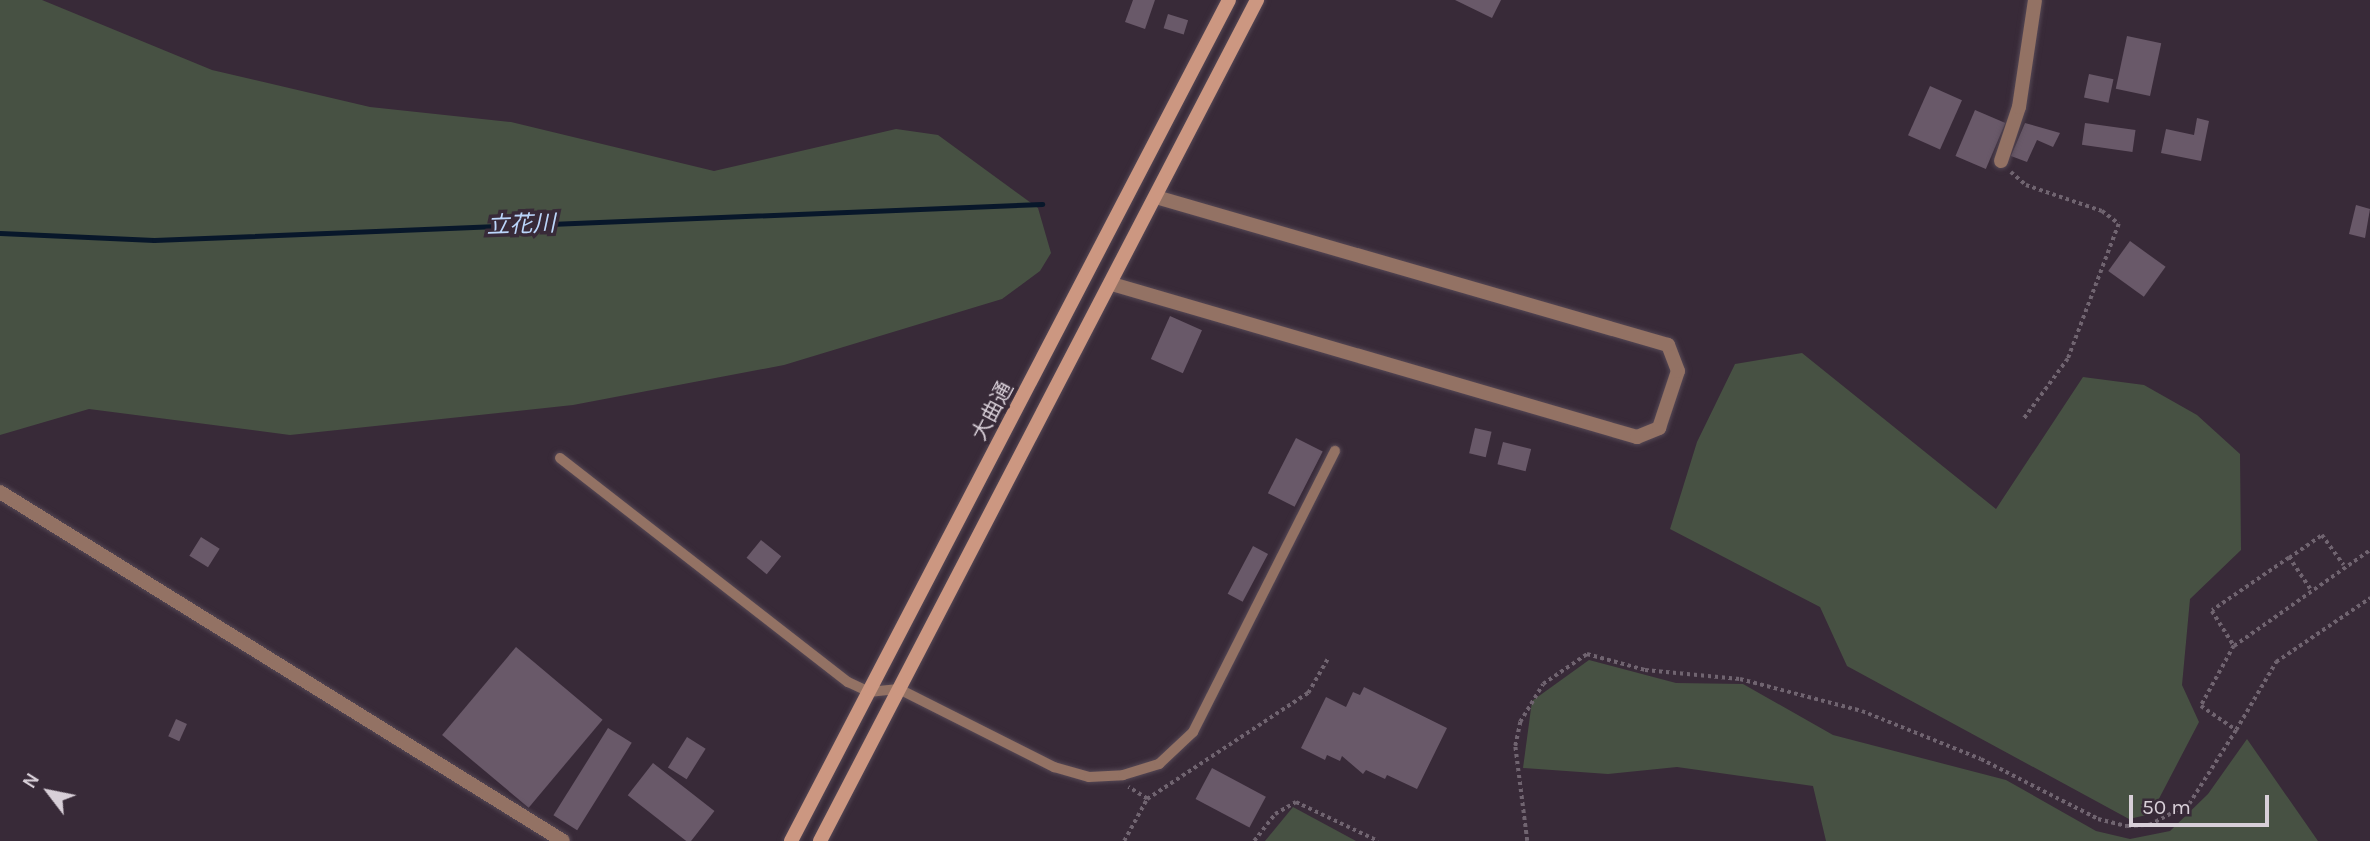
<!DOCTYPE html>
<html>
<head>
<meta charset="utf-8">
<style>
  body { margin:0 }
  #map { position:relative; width:2370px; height:841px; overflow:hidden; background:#382a38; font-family:Karla,"Noto Sans JP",sans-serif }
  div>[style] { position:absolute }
  .green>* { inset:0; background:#475143 }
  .stream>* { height:5px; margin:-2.5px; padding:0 2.5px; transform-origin:2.5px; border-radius:2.5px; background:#08172a }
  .building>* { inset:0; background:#695969; transform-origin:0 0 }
  .path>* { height:3.5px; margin-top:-1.75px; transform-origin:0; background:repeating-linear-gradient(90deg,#706470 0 3.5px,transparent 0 7px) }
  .roads { filter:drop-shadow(0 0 2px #554855) drop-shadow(0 0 2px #554855) }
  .lane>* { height:10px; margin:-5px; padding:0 5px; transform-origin:5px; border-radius:5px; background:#937264 }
  .street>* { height:14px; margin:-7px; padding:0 7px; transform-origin:7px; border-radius:7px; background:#937264 }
  .secondary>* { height:14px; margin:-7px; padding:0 7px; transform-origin:7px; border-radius:7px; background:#cc9781 }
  span { translate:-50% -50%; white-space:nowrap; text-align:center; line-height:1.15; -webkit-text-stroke:7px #382a38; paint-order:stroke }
  .street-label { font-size:21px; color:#d8cfd8 }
  .water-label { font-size:23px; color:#bbd6fb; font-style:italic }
  .north { position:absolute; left:14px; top:757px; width:70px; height:70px; -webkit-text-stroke:5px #382a38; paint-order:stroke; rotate:302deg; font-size:19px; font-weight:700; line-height:28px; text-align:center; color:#d8cfd8 }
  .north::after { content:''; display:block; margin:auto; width:24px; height:32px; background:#d8cfd8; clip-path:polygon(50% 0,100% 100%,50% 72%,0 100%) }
  .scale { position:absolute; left:2129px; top:795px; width:140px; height:32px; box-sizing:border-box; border:4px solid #d8cfd8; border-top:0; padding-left:9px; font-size:21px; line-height:24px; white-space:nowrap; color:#d8cfd8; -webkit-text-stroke:5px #382a38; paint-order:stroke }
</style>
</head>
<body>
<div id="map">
  <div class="green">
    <i style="clip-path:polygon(0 0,42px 0,212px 70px,370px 107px,511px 122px,714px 171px,896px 129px,938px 135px,1038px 208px,1051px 253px,1040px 271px,1002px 299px,784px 365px,573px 405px,290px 435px,89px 409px,0 435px)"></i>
    <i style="clip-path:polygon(1802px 353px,1996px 509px,2083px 377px,2144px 385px,2197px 415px,2240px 454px,2241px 550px,2190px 599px,2182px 685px,2199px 722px,2151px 814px,2129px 819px,1847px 666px,1820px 607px,1670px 529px,1697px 442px,1735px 364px)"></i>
    <i style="clip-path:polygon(1589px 660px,1676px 683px,1743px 684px,1833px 735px,2006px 780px,2096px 831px,2130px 839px,2170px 831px,2208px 794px,2247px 739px,2318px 841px,1826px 841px,1813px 786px,1677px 767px,1608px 774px,1523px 768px,1532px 701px)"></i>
    <i style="clip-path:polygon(1293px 807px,1356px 841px,1265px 841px)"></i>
  </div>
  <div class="stream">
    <i style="left:0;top:233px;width:154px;rotate:2.6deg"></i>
    <i style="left:154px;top:240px;width:889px;rotate:-2.32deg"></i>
  </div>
  <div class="building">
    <i style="clip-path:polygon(1133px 0,1155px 0,1145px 29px,1125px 22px)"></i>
    <i style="clip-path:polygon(1455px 0,1501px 0,1492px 18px)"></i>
    <i style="left:1168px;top:14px;width:21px;height:15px;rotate:17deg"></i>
    <i style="left:2127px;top:36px;width:35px;height:54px;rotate:12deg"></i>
    <i style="left:2089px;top:74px;width:25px;height:24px;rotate:12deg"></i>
    <i style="left:1930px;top:86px;width:35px;height:54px;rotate:24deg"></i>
    <i style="left:1975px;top:110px;width:33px;height:50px;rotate:23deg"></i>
    <i style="clip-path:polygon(2197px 118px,2209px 121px,2201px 161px,2161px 153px,2166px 129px,2194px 135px)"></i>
    <i style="clip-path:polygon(2025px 123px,2060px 133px,2053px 147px,2037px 140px,2027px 162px,2011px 156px)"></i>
    <i style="left:2085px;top:123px;width:51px;height:22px;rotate:8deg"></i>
    <i style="clip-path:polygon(2356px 205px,2370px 209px,2365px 238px,2349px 234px)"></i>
    <i style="left:2130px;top:241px;width:44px;height:37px;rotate:36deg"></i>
    <i style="left:1170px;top:316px;width:35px;height:47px;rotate:24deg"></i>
    <i style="left:1475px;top:428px;width:17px;height:26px;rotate:13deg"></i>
    <i style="left:1296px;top:438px;width:30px;height:62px;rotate:27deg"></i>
    <i style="left:1503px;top:442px;width:29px;height:23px;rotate:14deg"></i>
    <i style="left:201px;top:537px;width:22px;height:22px;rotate:32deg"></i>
    <i style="left:761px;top:540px;width:26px;height:23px;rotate:39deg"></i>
    <i style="left:1253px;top:546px;width:17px;height:54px;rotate:28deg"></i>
    <i style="left:516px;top:647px;width:113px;height:115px;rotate:40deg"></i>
    <i style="clip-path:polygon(1364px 687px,1447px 728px,1417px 789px,1387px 775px,1385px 779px,1366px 770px,1363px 774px,1342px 756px,1340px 761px,1327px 755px,1325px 760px,1301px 748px,1326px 697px,1346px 707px,1353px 692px,1360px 695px)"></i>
    <i style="left:176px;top:719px;width:12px;height:19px;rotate:24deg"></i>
    <i style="left:608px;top:728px;width:28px;height:103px;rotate:32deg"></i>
    <i style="left:687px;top:737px;width:22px;height:36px;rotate:32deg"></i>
    <i style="left:653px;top:763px;width:78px;height:41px;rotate:38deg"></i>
    <i style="left:1212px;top:768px;width:61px;height:35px;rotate:28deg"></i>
  </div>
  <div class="path">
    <i style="left:2011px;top:172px;width:20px;rotate:41deg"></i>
    <i style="left:2026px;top:185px;width:80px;rotate:18.9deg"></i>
    <i style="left:2102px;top:211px;width:21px;rotate:37deg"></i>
    <i style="left:2119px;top:224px;width:144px;rotate:110.7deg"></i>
    <i style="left:2068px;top:359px;width:74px;rotate:126.3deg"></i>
    <i style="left:2289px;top:558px;width:93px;rotate:145.5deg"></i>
    <i style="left:2212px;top:611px;width:41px;rotate:57.8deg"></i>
    <i style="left:2234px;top:646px;width:68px;rotate:118.8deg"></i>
    <i style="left:2201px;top:706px;width:42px;rotate:34.4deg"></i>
    <i style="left:2236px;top:730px;width:79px;rotate:-59.5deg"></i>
    <i style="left:2276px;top:662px;width:114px;rotate:-34.2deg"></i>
    <i style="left:2310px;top:589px;width:37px;rotate:-124deg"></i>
    <i style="left:2289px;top:558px;width:40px;rotate:-34.9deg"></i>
    <i style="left:2322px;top:535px;width:37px;rotate:54deg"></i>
    <i style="left:2234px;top:646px;width:166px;rotate:-35.2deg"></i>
    <i style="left:1147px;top:799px;width:193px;rotate:-33.4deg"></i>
    <i style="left:1308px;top:693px;width:39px;rotate:-60deg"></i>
    <i style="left:1124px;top:841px;width:48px;rotate:-61.3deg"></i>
    <i style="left:1147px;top:799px;width:22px;rotate:-148deg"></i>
    <i style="left:1254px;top:841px;width:34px;rotate:-52deg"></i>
    <i style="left:1275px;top:814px;width:24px;rotate:-30deg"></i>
    <i style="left:1296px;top:802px;width:91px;rotate:25.4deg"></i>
    <i style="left:1527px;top:841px;width:96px;rotate:-97.2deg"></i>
    <i style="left:1515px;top:746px;width:25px;rotate:-78deg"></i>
    <i style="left:1520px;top:722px;width:44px;rotate:-58.8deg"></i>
    <i style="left:1543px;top:684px;width:53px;rotate:-34.3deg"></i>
    <i style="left:1587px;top:654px;width:60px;rotate:15.4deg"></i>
    <i style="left:1645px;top:670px;width:95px;rotate:5.4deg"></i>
    <i style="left:1740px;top:679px;width:126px;rotate:14.7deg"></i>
    <i style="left:1862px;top:711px;width:128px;rotate:22deg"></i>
    <i style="left:1981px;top:759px;width:131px;rotate:27.1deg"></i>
    <i style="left:2098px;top:819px;width:30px;rotate:14deg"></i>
    <i style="left:2127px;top:826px;width:22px;rotate:-3deg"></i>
    <i style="left:2149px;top:825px;width:45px;rotate:-27.7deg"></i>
    <i style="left:2189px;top:804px;width:88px;rotate:-57.6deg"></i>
  </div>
  <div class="roads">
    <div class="lane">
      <i style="left:560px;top:458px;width:365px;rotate:37.9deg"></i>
      <i style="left:848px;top:682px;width:23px;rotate:25deg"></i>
      <i style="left:869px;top:692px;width:30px;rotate:-6deg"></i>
      <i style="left:899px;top:689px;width:174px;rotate:26.7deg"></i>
      <i style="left:1054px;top:767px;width:36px;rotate:16deg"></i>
      <i style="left:1089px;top:777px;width:34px;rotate:-3deg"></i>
      <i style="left:1123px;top:775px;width:38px;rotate:-17deg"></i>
      <i style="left:1159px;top:764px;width:47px;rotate:-43.3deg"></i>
      <i style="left:1193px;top:732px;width:315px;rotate:-63.2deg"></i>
    </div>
    <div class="street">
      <i style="left:2001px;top:161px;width:57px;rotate:-71.6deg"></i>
      <i style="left:2019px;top:107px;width:108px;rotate:-81.5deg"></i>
      <i style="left:1112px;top:284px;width:547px;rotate:16.25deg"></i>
      <i style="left:1637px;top:437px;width:24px;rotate:-22deg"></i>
      <i style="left:1659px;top:428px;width:60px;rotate:-71.6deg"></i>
      <i style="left:1678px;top:371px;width:28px;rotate:-111deg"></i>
      <i style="left:1668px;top:345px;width:533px;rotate:-163.88deg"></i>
      <i style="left:0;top:492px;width:662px;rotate:31.79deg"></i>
    </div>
    <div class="secondary">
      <i style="left:791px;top:841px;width:948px;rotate:-62.49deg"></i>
      <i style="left:820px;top:841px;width:948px;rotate:-62.54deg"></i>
    </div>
  </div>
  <div class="street-label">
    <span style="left:992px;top:411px;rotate:-62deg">大曲通</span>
  </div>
  <div class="water-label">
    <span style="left:521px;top:225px;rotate:-2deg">立花川</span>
  </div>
  <div class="north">N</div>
  <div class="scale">50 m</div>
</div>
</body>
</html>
